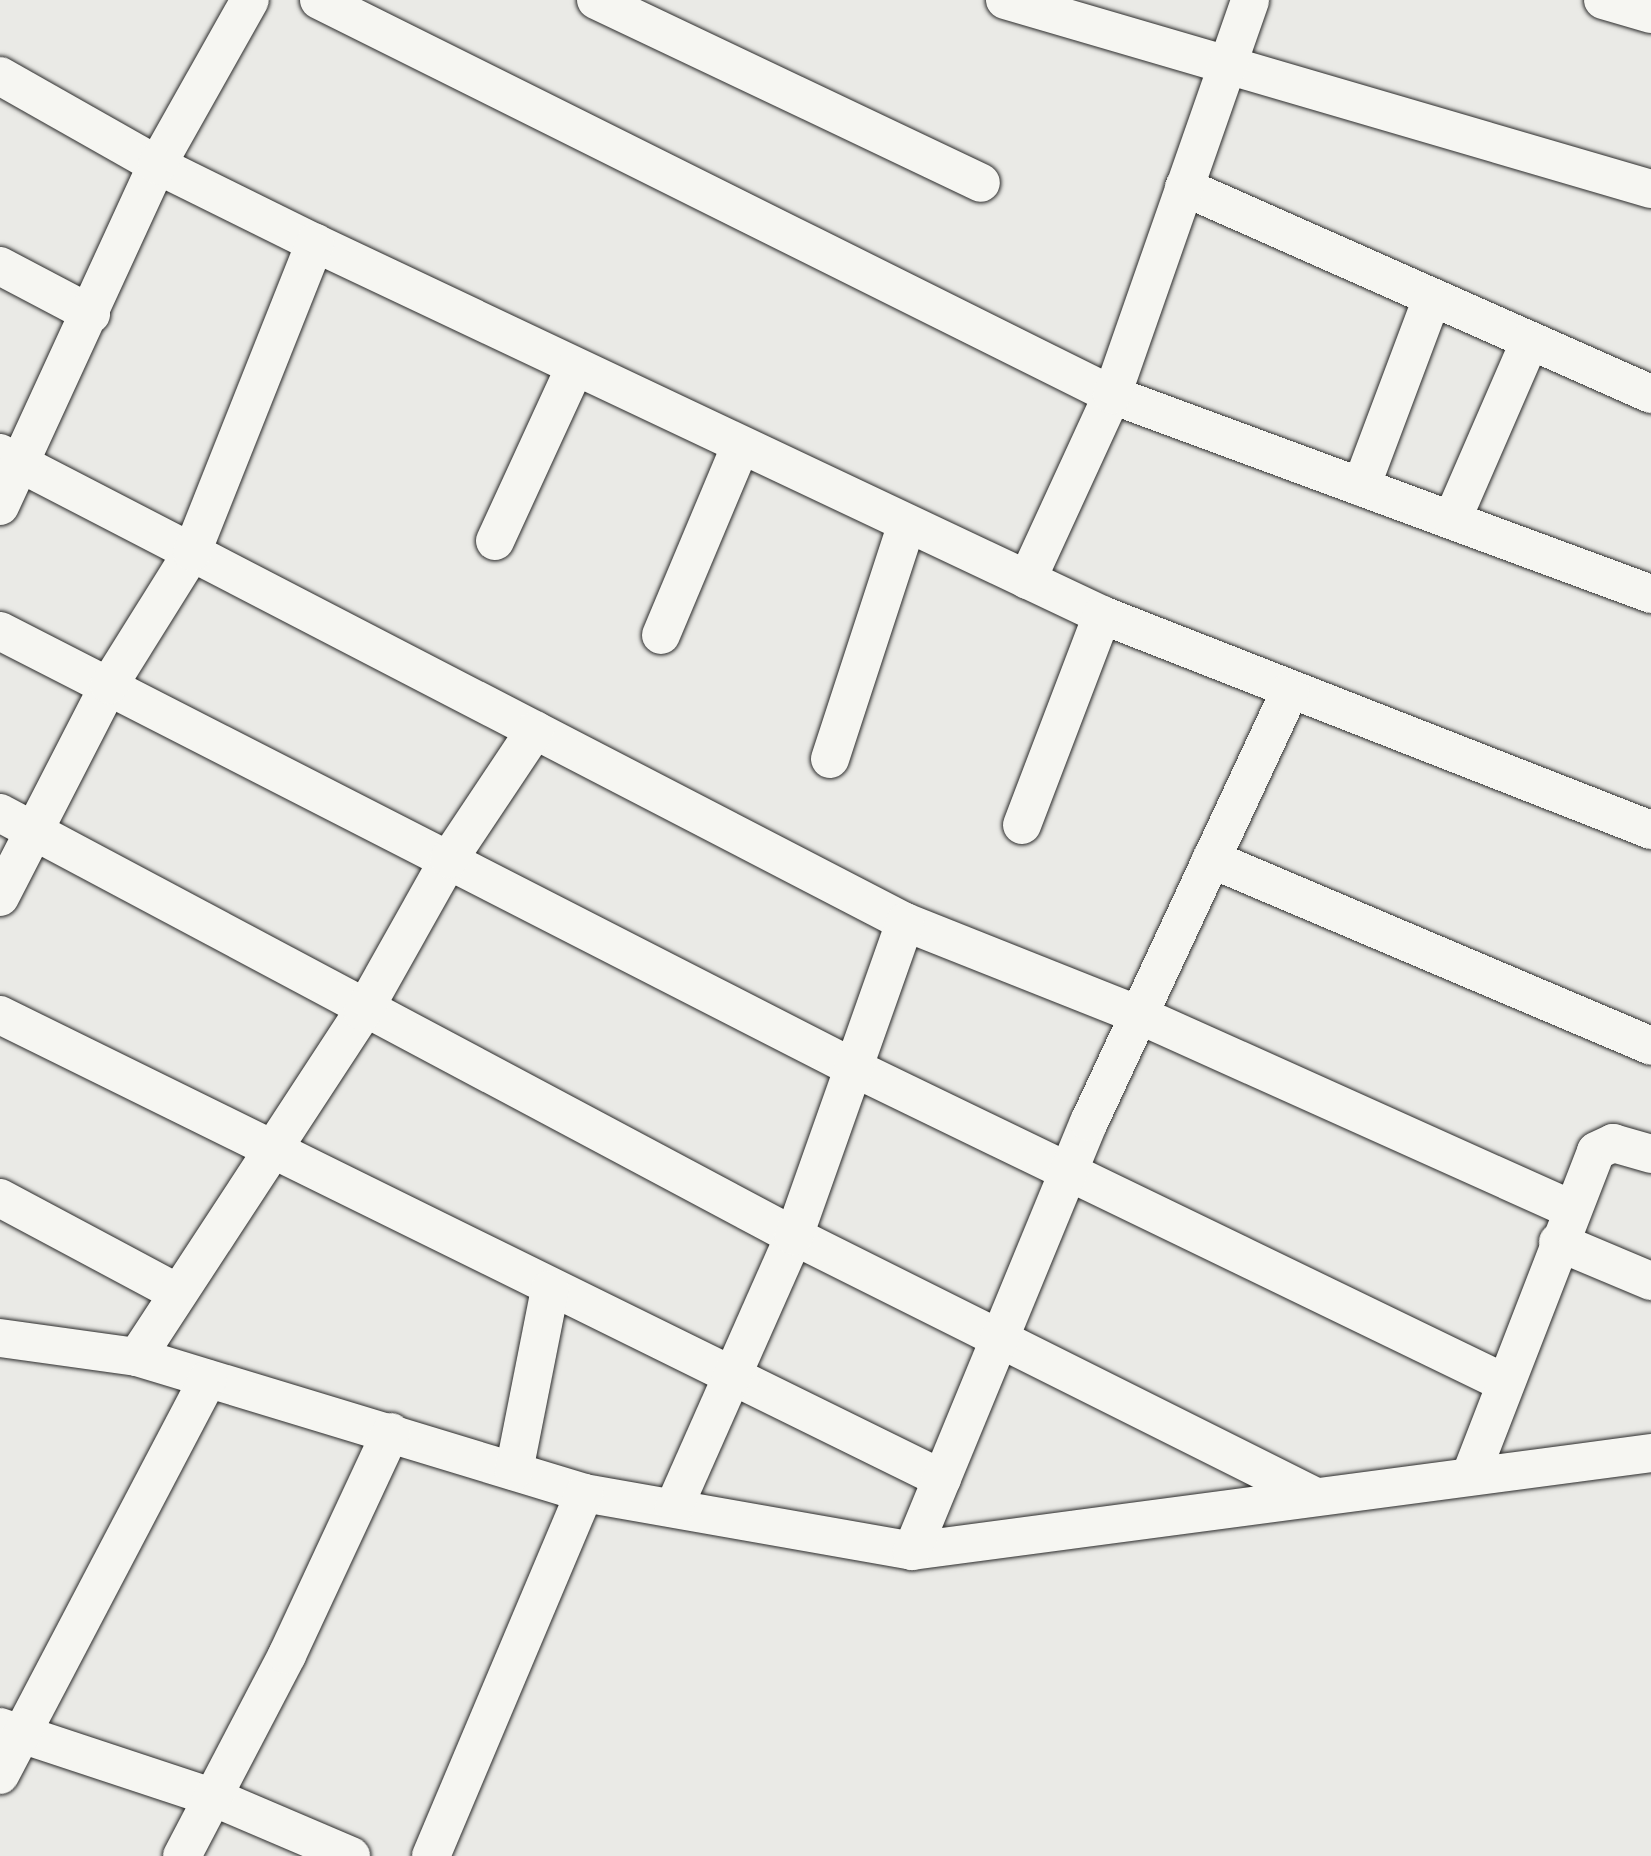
<!DOCTYPE html>
<html>
<head>
<meta charset="utf-8">
<style>
  body { margin:0 }
  #map { position:relative; width:1651px; height:1856px; overflow:hidden; background:#eaeae6; font-family:Caveat,sans-serif }
  div>[style] { position:absolute }
  .roads { filter:drop-shadow(0 0 2px #2b2b2b) drop-shadow(0 0 2px #2b2b2b) }
  .minor>* { height:38px; margin:-19px; padding:0 19px; transform-origin:19px; border-radius:19px; background:#f6f6f2 }
  span { translate:-50% -50%; white-space:nowrap; text-align:center; line-height:1.15; -webkit-text-stroke:5px #f6f6f2; paint-order:stroke }
</style>
</head>
<body>
<div id="map">
  <div class="roads">
    <div class="minor">
      <i style="left:319px;top:0;width:886px;rotate:26.48deg"></i>
      <i style="left:1112px;top:395px;width:575px;rotate:20.26deg"></i>
      <i style="left:596px;top:0;width:426px;rotate:25.4deg"></i>
      <i style="left:1005px;top:0;width:673px;rotate:16.31deg"></i>
      <i style="left:1603px;top:0;width:50px;rotate:16.3deg"></i>
      <i style="left:0;top:76px;width:180px;rotate:29.5deg"></i>
      <i style="left:157px;top:165px;width:176px;rotate:26.3deg"></i>
      <i style="left:315px;top:243px;width:870px;rotate:25.3deg"></i>
      <i style="left:1102px;top:615px;width:590px;rotate:21.39deg"></i>
      <i style="left:1184px;top:187px;width:511px;rotate:23.91deg"></i>
      <i style="left:0;top:266px;width:103px;rotate:27.8deg"></i>
      <i style="left:0;top:453px;width:1019px;rotate:27.39deg"></i>
      <i style="left:905px;top:922px;width:252px;rotate:21.7deg"></i>
      <i style="left:1139px;top:1015px;width:473px;rotate:24.2deg"></i>
      <i style="left:1361px;top:487px;width:202px;rotate:-69.4deg"></i>
      <i style="left:0;top:506px;width:375px;rotate:-65.3deg"></i>
      <i style="left:157px;top:165px;width:189px;rotate:-60.6deg"></i>
      <i style="left:1452px;top:520px;width:195px;rotate:-66.5deg"></i>
      <i style="left:495px;top:541px;width:189px;rotate:-65.3deg"></i>
      <i style="left:1027px;top:580px;width:204px;rotate:-65.3deg"></i>
      <i style="left:1112px;top:395px;width:418px;rotate:-70.7deg"></i>
      <i style="left:0;top:631px;width:959px;rotate:27.1deg"></i>
      <i style="left:854px;top:1068px;width:723px;rotate:25.82deg"></i>
      <i style="left:661px;top:635px;width:204px;rotate:-67.2deg"></i>
      <i style="left:830px;top:759px;width:247px;rotate:-71.9deg"></i>
      <i style="left:0;top:813px;width:900px;rotate:28.05deg"></i>
      <i style="left:794px;top:1236px;width:579px;rotate:26.57deg"></i>
      <i style="left:1022px;top:825px;width:225px;rotate:-69.1deg"></i>
      <i style="left:1211px;top:859px;width:478px;rotate:23deg"></i>
      <i style="left:0;top:897px;width:238px;rotate:-62.8deg"></i>
      <i style="left:109px;top:685px;width:157px;rotate:-58deg"></i>
      <i style="left:192px;top:552px;width:333px;rotate:-68.3deg"></i>
      <i style="left:0;top:1015px;width:1050px;rotate:26.22deg"></i>
      <i style="left:0;top:1198px;width:202px;rotate:28.1deg"></i>
      <i style="left:1558px;top:1242px;width:101px;rotate:22.8deg"></i>
      <i style="left:0;top:1338px;width:138px;rotate:7.9deg"></i>
      <i style="left:137px;top:1357px;width:467px;rotate:16.9deg"></i>
      <i style="left:584px;top:1493px;width:333px;rotate:10deg"></i>
      <i style="left:912px;top:1551px;width:745px;rotate:-7.55deg"></i>
      <i style="left:137px;top:1357px;width:412px;rotate:-56.8deg"></i>
      <i style="left:363px;top:1012px;width:176px;rotate:-60.7deg"></i>
      <i style="left:449px;top:859px;width:155px;rotate:-56.3deg"></i>
      <i style="left:514px;top:1471px;width:185px;rotate:-78.8deg"></i>
      <i style="left:1471px;top:1474px;width:346px;rotate:-68.8deg"></i>
      <i style="left:1596px;top:1151px;width:19px;rotate:-25deg"></i>
      <i style="left:1613px;top:1143px;width:40px;rotate:16deg"></i>
      <i style="left:674px;top:1507px;width:296px;rotate:-66.1deg"></i>
      <i style="left:794px;top:1236px;width:333px;rotate:-70.5deg"></i>
      <i style="left:912px;top:1551px;width:464px;rotate:-67.6deg"></i>
      <i style="left:1089px;top:1122px;width:476px;rotate:-65deg"></i>
      <i style="left:0;top:1727px;width:226px;rotate:18.3deg"></i>
      <i style="left:215px;top:1798px;width:148px;rotate:23.1deg"></i>
      <i style="left:0;top:1775px;width:447px;rotate:-62.3deg"></i>
      <i style="left:182px;top:1856px;width:227px;rotate:-62.4deg"></i>
      <i style="left:287px;top:1655px;width:246px;rotate:-65deg"></i>
      <i style="left:431px;top:1856px;width:394px;rotate:-67.1deg"></i>
    </div>
  </div>
</div>
</body>
</html>
